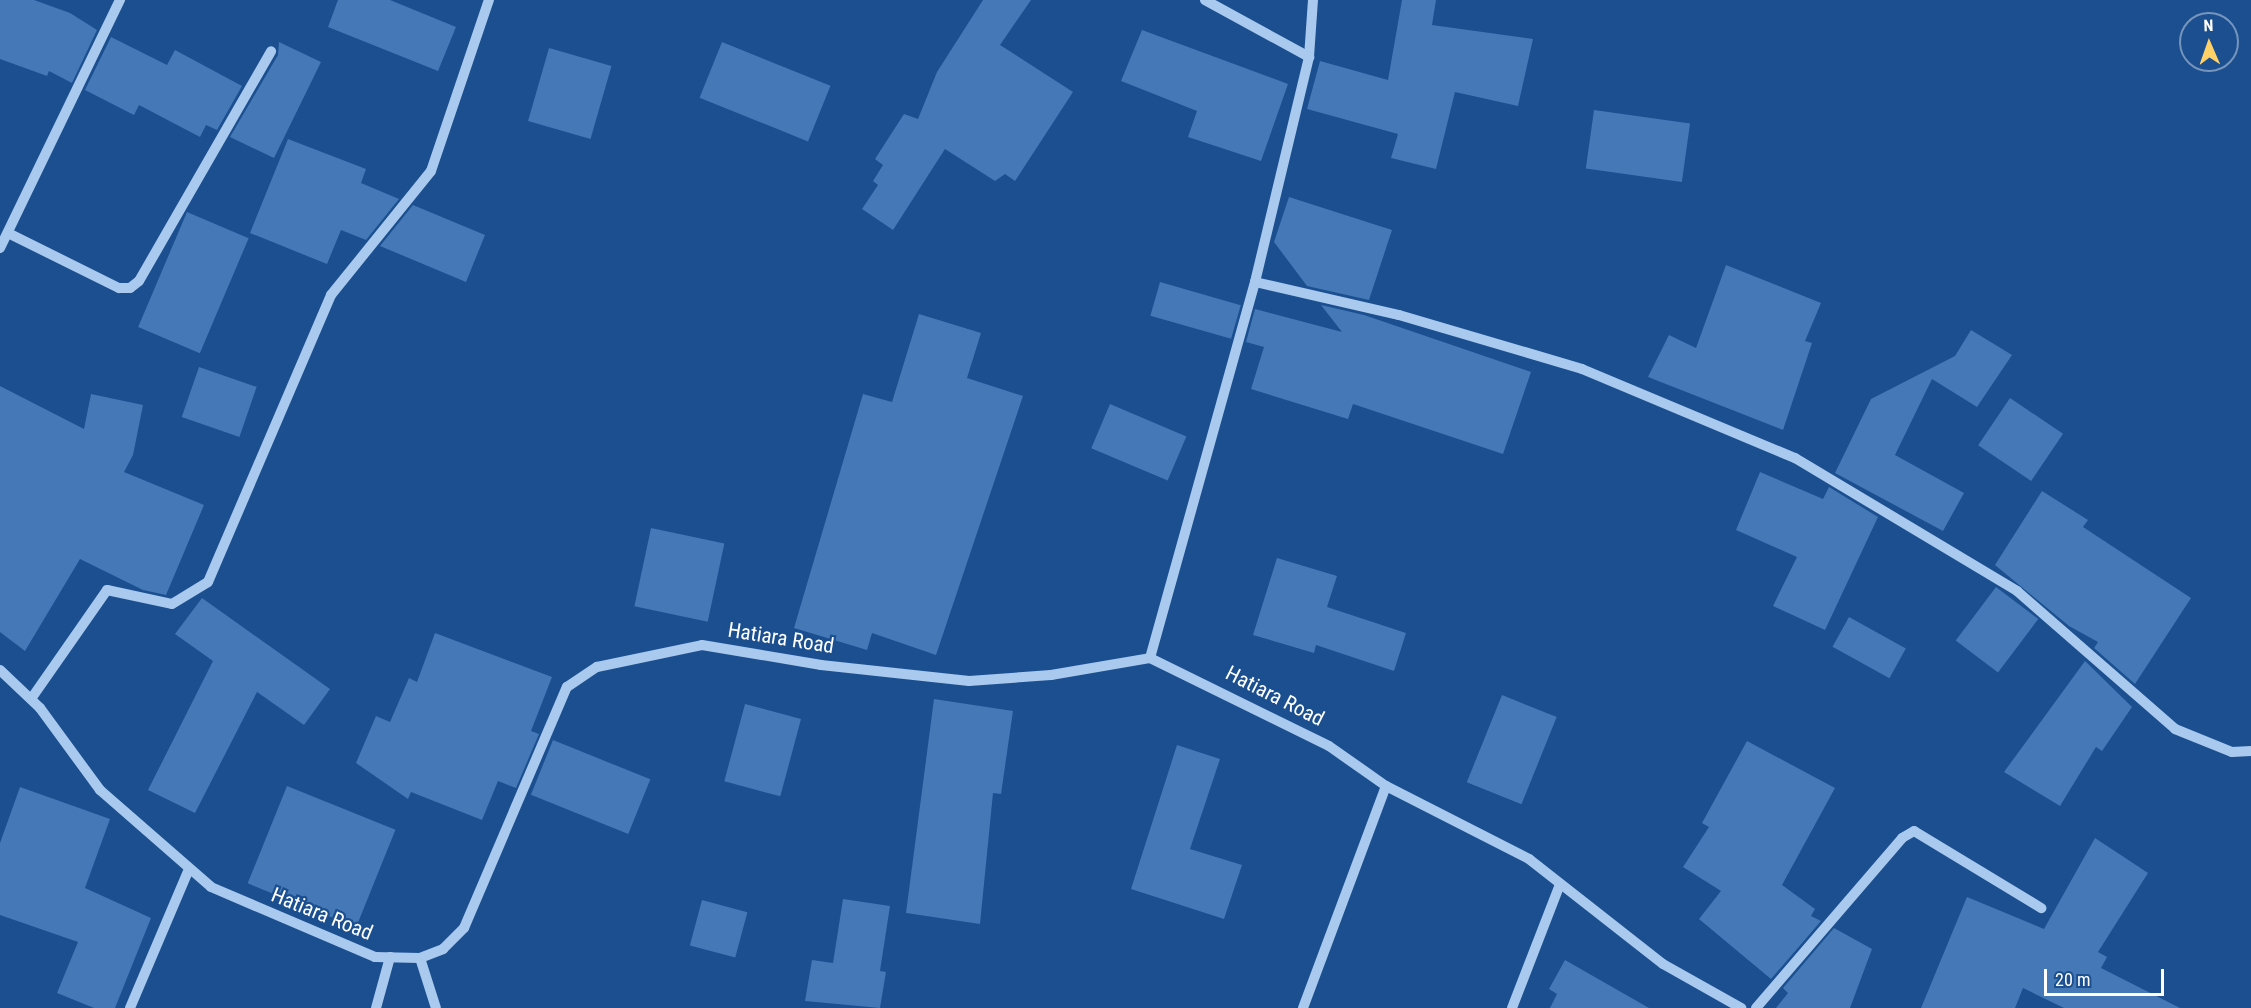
<!DOCTYPE html>
<html>
<head>
<meta charset="utf-8">
<style>
  body { margin:0 }
  #map { position:relative; width:2251px; height:1008px; overflow:hidden; background:#1b4f8f; font-family:"Roboto Condensed",sans-serif }
  div>[style] { position:absolute }
  .building>* { inset:0; background:#4478b7; transform-origin:0 0 }
  .minor>* { height:10px; margin:-5px; padding:0 5px; transform-origin:5px; border-radius:5px; background:#a9c9ee }
  span { translate:-50% -50%; white-space:nowrap; text-align:center; line-height:1.15; -webkit-text-stroke:4.5px #1b4f8f; paint-order:stroke }
  .street-label { font-size:21px; color:#fff }
  .north { position:absolute; left:2179px; top:12px; width:60px; height:60px; box-sizing:border-box; background:#1b4f8f; border:2px solid #7695bc; border-radius:50%; rotate:358deg; font-size:16px; font-weight:700; line-height:24px; text-align:center; color:#fff }
  .north::after { content:''; display:block; margin:auto; width:21px; height:27px; background:#ffd166; clip-path:polygon(50% 0,100% 100%,50% 72%,0 100%) }
  .scale { position:absolute; left:2044px; top:969px; width:120px; height:27px; box-sizing:border-box; border:3px solid #fff; border-top:0; padding-left:8px; font-size:18px; line-height:21px; white-space:nowrap; color:#fff; -webkit-text-stroke:4px #1b4f8f; paint-order:stroke }
</style>
</head>
<body>
<div id="map">
  <div class="building">
    <i style="clip-path:polygon(0 0,34px 0,70px 13px,97px 30px,72px 83px,49px 71px,47px 76px,0 59px)"></i>
    <i style="clip-path:polygon(338px 0,390px 0,456px 27px,438px 71px,328px 27px)"></i>
    <i style="clip-path:polygon(983px 0,1031px 0,1000px 45px,1073px 92px,1015px 181px,1005px 174px,995px 181px,945px 149px,893px 230px,862px 209px,878px 185px,873px 181px,883px 165px,875px 159px,904px 114px,918px 119px,937px 72px)"></i>
    <i style="clip-path:polygon(1402px 0,1436px 0,1432px 25px,1533px 39px,1518px 106px,1455px 92px,1436px 169px,1391px 158px,1398px 134px,1307px 109px,1320px 61px,1388px 80px)"></i>
    <i style="clip-path:polygon(1142px 30px,1288px 84px,1261px 161px,1188px 137px,1197px 111px,1121px 81px)"></i>
    <i style="clip-path:polygon(111px 37px,167px 65px,175px 50px,242px 86px,217px 130px,206px 125px,200px 137px,139px 105px,134px 115px,85px 90px)"></i>
    <i style="clip-path:polygon(279px 42px,321px 62px,274px 158px,230px 137px,278px 55px)"></i>
    <i style="left:722px;top:42px;width:117px;height:60px;rotate:22deg"></i>
    <i style="left:549px;top:48px;width:65px;height:76px;rotate:16deg"></i>
    <i style="left:1594px;top:110px;width:97px;height:59px;rotate:8deg"></i>
    <i style="clip-path:polygon(288px 139px,366px 169px,361px 183px,399px 199px,366px 240px,341px 230px,327px 264px,250px 233px)"></i>
    <i style="clip-path:polygon(1289px 197px,1392px 230px,1369px 300px,1307px 286px,1274px 242px)"></i>
    <i style="clip-path:polygon(413px 205px,485px 235px,466px 282px,380px 246px)"></i>
    <i style="left:187px;top:212px;width:67px;height:125px;rotate:23deg"></i>
    <i style="clip-path:polygon(1726px 265px,1821px 303px,1805px 341px,1812px 343px,1783px 430px,1648px 377px,1669px 335px,1696px 348px)"></i>
    <i style="left:1160px;top:282px;width:84px;height:35px;rotate:16deg"></i>
    <i style="clip-path:polygon(1321px 305px,1364px 315px,1531px 372px,1503px 454px,1353px 404px,1348px 419px,1251px 389px,1264px 347px,1246px 342px,1255px 309px,1342px 332px)"></i>
    <i style="clip-path:polygon(919px 314px,981px 333px,967px 378px,1023px 396px,936px 655px,872px 633px,867px 650px,794px 628px,863px 394px,892px 402px)"></i>
    <i style="clip-path:polygon(1971px 330px,2012px 355px,1977px 407px,1932px 379px,1895px 455px,1964px 493px,1943px 531px,1835px 473px,1871px 399px,1955px 356px)"></i>
    <i style="left:199px;top:367px;width:61px;height:53px;rotate:19deg"></i>
    <i style="clip-path:polygon(0 386px,84px 429px,91px 394px,143px 405px,133px 455px,124px 472px,204px 505px,166px 595px,143px 590px,80px 559px,25px 651px,0 632px)"></i>
    <i style="left:2010px;top:398px;width:64px;height:57px;rotate:34deg"></i>
    <i style="left:1110px;top:404px;width:83px;height:48px;rotate:23deg"></i>
    <i style="clip-path:polygon(1760px 472px,1823px 499px,1829px 487px,1878px 517px,1825px 630px,1773px 606px,1797px 557px,1736px 530px)"></i>
    <i style="clip-path:polygon(2042px 491px,2088px 520px,2083px 527px,2191px 598px,2135px 684px,2094px 648px,2098px 642px,2069px 626px,1995px 565px)"></i>
    <i style="left:651px;top:528px;width:75px;height:80px;rotate:12deg"></i>
    <i style="clip-path:polygon(1277px 558px,1337px 576px,1327px 607px,1406px 633px,1394px 671px,1316px 645px,1314px 653px,1253px 635px)"></i>
    <i style="left:1996px;top:587px;width:53px;height:67px;rotate:37deg"></i>
    <i style="clip-path:polygon(202px 598px,330px 689px,304px 725px,257px 692px,195px 813px,148px 790px,213px 661px,175px 634px)"></i>
    <i style="left:1849px;top:617px;width:65px;height:34px;rotate:29deg"></i>
    <i style="clip-path:polygon(435px 633px,552px 677px,531px 731px,539px 734px,516px 788px,498px 781px,482px 820px,411px 792px,408px 799px,356px 763px,376px 716px,390px 722px,409px 678px,417px 682px)"></i>
    <i style="clip-path:polygon(2085px 661px,2132px 707px,2102px 751px,2096px 747px,2060px 806px,2004px 772px)"></i>
    <i style="left:1502px;top:695px;width:59px;height:94px;rotate:22deg"></i>
    <i style="clip-path:polygon(934px 699px,1013px 711px,1001px 794px,993px 793px,980px 924px,906px 913px)"></i>
    <i style="left:745px;top:704px;width:58px;height:80px;rotate:15deg"></i>
    <i style="left:553px;top:740px;width:105px;height:59px;rotate:22deg"></i>
    <i style="clip-path:polygon(1747px 741px,1835px 788px,1782px 885px,1815px 909px,1811px 916px,1821px 921px,1771px 979px,1699px 919px,1721px 891px,1683px 867px,1709px 827px,1702px 823px)"></i>
    <i style="clip-path:polygon(1177px 745px,1220px 759px,1190px 849px,1242px 865px,1224px 919px,1131px 889px)"></i>
    <i style="left:287px;top:786px;width:117px;height:105px;rotate:22deg"></i>
    <i style="clip-path:polygon(20px 787px,110px 819px,85px 888px,151px 918px,115px 1008px,94px 1008px,57px 993px,78px 942px,0 915px,0 843px)"></i>
    <i style="clip-path:polygon(2095px 838px,2148px 873px,2098px 952px,2107px 957px,2101px 968px,2180px 1008px,2064px 1008px,2023px 988px,2015px 1008px,1921px 1008px,1967px 897px,2044px 929px)"></i>
    <i style="clip-path:polygon(843px 899px,890px 906px,880px 971px,886px 972px,880px 1008px,805px 1001px,812px 960px,833px 963px)"></i>
    <i style="left:702px;top:900px;width:47px;height:47px;rotate:15deg"></i>
    <i style="clip-path:polygon(1834px 928px,1872px 949px,1850px 1008px,1776px 1008px,1788px 993px,1783px 988px)"></i>
    <i style="clip-path:polygon(1565px 960px,1649px 1008px,1550px 1008px,1557px 994px,1549px 989px)"></i>
  </div>
  <div class="minor">
    <i style="left:1205px;top:0;width:119px;rotate:28.7deg"></i>
    <i style="left:8px;top:233px;width:124px;rotate:26.4deg"></i>
    <i style="left:119px;top:288px;width:11px"></i>
    <i style="left:130px;top:288px;width:11px;rotate:-38deg"></i>
    <i style="left:139px;top:281px;width:265px;rotate:-60.1deg"></i>
    <i style="left:0;top:248px;width:276px;rotate:-64.2deg"></i>
    <i style="left:1255px;top:282px;width:148px;rotate:12.9deg"></i>
    <i style="left:1399px;top:315px;width:191px;rotate:16.4deg"></i>
    <i style="left:1582px;top:369px;width:231px;rotate:22.7deg"></i>
    <i style="left:1795px;top:458px;width:259px;rotate:30.9deg"></i>
    <i style="left:2017px;top:591px;width:210px;rotate:41.1deg"></i>
    <i style="left:2175px;top:729px;width:61px;rotate:22deg"></i>
    <i style="left:2232px;top:752px;width:19px;rotate:-3deg"></i>
    <i style="left:1150px;top:658px;width:390px;rotate:-74.4deg"></i>
    <i style="left:1255px;top:282px;width:231px;rotate:-76.5deg"></i>
    <i style="left:1309px;top:57px;width:57px;rotate:-86deg"></i>
    <i style="left:0;top:670px;width:55px;rotate:43.5deg"></i>
    <i style="left:40px;top:708px;width:102px;rotate:53.8deg"></i>
    <i style="left:100px;top:790px;width:147px;rotate:41.1deg"></i>
    <i style="left:211px;top:887px;width:178px;rotate:23.1deg"></i>
    <i style="left:375px;top:957px;width:45px;rotate:1.3deg"></i>
    <i style="left:420px;top:958px;width:25px;rotate:-21deg"></i>
    <i style="left:443px;top:949px;width:30px;rotate:-45deg"></i>
    <i style="left:464px;top:928px;width:262px;rotate:-66.9deg"></i>
    <i style="left:567px;top:687px;width:36px;rotate:-34deg"></i>
    <i style="left:597px;top:667px;width:107px;rotate:-11.8deg"></i>
    <i style="left:702px;top:645px;width:121px;rotate:9.5deg"></i>
    <i style="left:821px;top:665px;width:149px;rotate:6.2deg"></i>
    <i style="left:969px;top:681px;width:82px;rotate:-4.2deg"></i>
    <i style="left:1051px;top:675px;width:100px;rotate:-9.7deg"></i>
    <i style="left:1150px;top:658px;width:199px;rotate:26.2deg"></i>
    <i style="left:1329px;top:746px;width:70px;rotate:35.1deg"></i>
    <i style="left:1386px;top:786px;width:161px;rotate:27deg"></i>
    <i style="left:1529px;top:859px;width:170px;rotate:38.1deg"></i>
    <i style="left:1663px;top:964px;width:90px;rotate:29.4deg"></i>
    <i style="left:31px;top:699px;width:133px;rotate:-55.1deg"></i>
    <i style="left:107px;top:590px;width:66px;rotate:12.2deg"></i>
    <i style="left:172px;top:604px;width:42px;rotate:-31.4deg"></i>
    <i style="left:208px;top:582px;width:312px;rotate:-66.8deg"></i>
    <i style="left:331px;top:295px;width:159px;rotate:-51.1deg"></i>
    <i style="left:431px;top:171px;width:181px;rotate:-71.3deg"></i>
    <i style="left:420px;top:958px;width:52px;rotate:72.3deg"></i>
    <i style="left:130px;top:1008px;width:151px;rotate:-67deg"></i>
    <i style="left:376px;top:1008px;width:53px;rotate:-74.6deg"></i>
    <i style="left:1303px;top:1008px;width:237px;rotate:-69.5deg"></i>
    <i style="left:1512px;top:1008px;width:133px;rotate:-68.8deg"></i>
    <i style="left:1756px;top:1008px;width:224px;rotate:-49.3deg"></i>
    <i style="left:1902px;top:838px;width:14px;rotate:-30deg"></i>
    <i style="left:1914px;top:831px;width:149px;rotate:31.2deg"></i>
  </div>
  <div class="street-label">
    <span style="left:781px;top:638px;rotate:9deg">Hatiara Road</span>
    <span style="left:1275px;top:696px;rotate:27deg">Hatiara Road</span>
    <span style="left:322px;top:914px;rotate:22deg">Hatiara Road</span>
  </div>
  <div class="north">N</div>
  <div class="scale">20 m</div>
</div>
</body>
</html>
